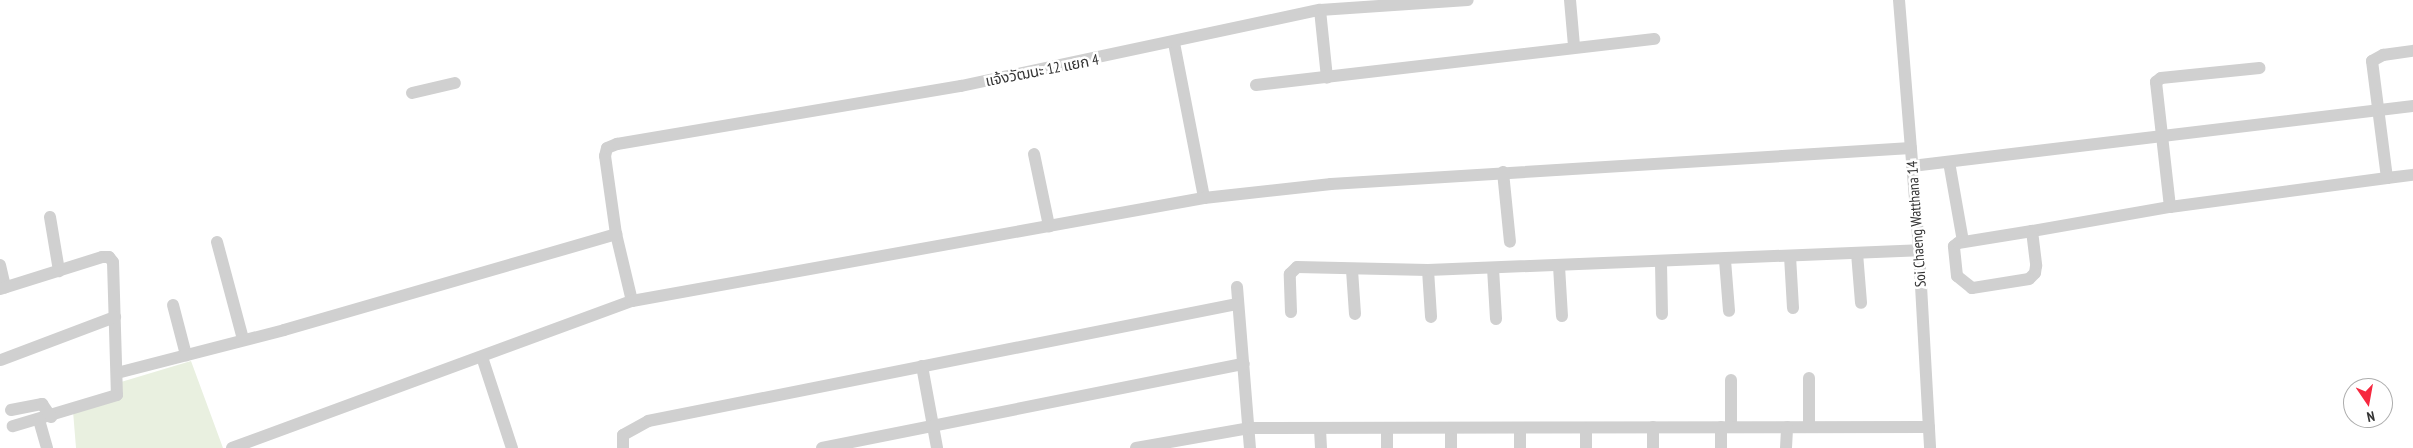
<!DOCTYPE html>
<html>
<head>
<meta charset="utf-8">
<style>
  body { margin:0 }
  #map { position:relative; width:2413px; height:448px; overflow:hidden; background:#fff; font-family:"PT Sans Narrow","Noto Sans Thai",sans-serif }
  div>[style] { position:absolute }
  .green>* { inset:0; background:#e9f0e0 }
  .minor>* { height:12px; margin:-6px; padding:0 6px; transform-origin:6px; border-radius:6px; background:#d0d0d0 }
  span { translate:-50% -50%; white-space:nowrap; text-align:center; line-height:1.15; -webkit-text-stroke:5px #fff; paint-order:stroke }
  .street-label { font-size:15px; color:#333 }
  .north { position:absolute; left:2343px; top:378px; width:50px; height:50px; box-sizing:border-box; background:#fff; border:1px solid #adadad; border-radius:50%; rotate:168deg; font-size:14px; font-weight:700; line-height:20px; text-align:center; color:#333 }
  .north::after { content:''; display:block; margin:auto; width:18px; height:22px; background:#f6283f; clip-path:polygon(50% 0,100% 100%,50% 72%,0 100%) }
</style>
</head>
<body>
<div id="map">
  <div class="green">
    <i style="clip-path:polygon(191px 361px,223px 448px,76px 448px,73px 411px,121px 399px,121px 382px)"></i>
  </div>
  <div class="minor">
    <i style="left:1570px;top:0;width:46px;rotate:85deg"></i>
    <i style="left:1899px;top:0;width:251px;rotate:85.4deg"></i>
    <i style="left:1919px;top:250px;width:198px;rotate:86.8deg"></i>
    <i style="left:1320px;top:10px;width:68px;rotate:84.1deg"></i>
    <i style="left:1174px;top:43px;width:158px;rotate:79deg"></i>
    <i style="left:1256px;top:85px;width:401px;rotate:-6.6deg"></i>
    <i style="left:412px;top:93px;width:44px;rotate:-13.1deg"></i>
    <i style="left:1034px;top:154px;width:74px;rotate:78.2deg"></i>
    <i style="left:1949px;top:162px;width:80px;rotate:80deg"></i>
    <i style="left:1912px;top:166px;width:505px;rotate:-6.83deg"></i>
    <i style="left:1503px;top:172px;width:70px;rotate:84.3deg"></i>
    <i style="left:2387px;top:178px;width:26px;rotate:-7deg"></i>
    <i style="left:2170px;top:207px;width:126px;rotate:-96.4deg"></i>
    <i style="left:2156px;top:82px;width:6px;rotate:-39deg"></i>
    <i style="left:2161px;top:78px;width:99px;rotate:-5.8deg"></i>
    <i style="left:50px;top:217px;width:55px;rotate:80.5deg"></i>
    <i style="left:2032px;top:231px;width:140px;rotate:-9.9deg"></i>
    <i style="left:2170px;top:207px;width:219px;rotate:-7.6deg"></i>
    <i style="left:2387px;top:178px;width:118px;rotate:-97.3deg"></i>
    <i style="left:2372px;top:61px;width:13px;rotate:-29deg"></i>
    <i style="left:2383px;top:55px;width:30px;rotate:-8deg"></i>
    <i style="left:2032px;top:231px;width:35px;rotate:83deg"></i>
    <i style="left:2036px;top:266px;width:7px;rotate:98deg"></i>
    <i style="left:2035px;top:273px;width:8px;rotate:135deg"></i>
    <i style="left:2029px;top:279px;width:58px;rotate:171deg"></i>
    <i style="left:1972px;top:288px;width:19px;rotate:-141deg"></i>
    <i style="left:1957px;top:276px;width:30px;rotate:-96deg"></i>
    <i style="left:1954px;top:246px;width:5px;rotate:-37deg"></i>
    <i style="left:1958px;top:243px;width:75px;rotate:-9.2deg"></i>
    <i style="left:217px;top:242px;width:100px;rotate:75deg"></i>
    <i style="left:1857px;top:253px;width:50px;rotate:85.4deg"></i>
    <i style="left:1790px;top:256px;width:52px;rotate:86.7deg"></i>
    <i style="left:1725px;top:260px;width:51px;rotate:85.5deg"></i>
    <i style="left:1661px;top:263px;width:51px;rotate:88.9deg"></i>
    <i style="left:0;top:265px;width:23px;rotate:77deg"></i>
    <i style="left:1559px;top:266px;width:50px;rotate:86.6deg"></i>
    <i style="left:1493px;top:268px;width:51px;rotate:86.6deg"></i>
    <i style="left:1352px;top:270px;width:44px;rotate:86.1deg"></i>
    <i style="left:1428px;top:270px;width:47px;rotate:86.3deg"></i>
    <i style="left:1237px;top:287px;width:162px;rotate:85.4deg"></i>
    <i style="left:0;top:289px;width:107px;rotate:-17.4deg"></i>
    <i style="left:102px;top:257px;width:7px"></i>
    <i style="left:109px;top:257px;width:6px;rotate:51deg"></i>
    <i style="left:113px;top:262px;width:133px;rotate:88.3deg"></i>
    <i style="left:117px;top:395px;width:109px;rotate:163.4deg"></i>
    <i style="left:632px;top:301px;width:69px;rotate:-103.4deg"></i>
    <i style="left:616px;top:234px;width:79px;rotate:-98deg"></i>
    <i style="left:605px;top:156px;width:8px;rotate:-76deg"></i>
    <i style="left:607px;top:148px;width:11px;rotate:-22deg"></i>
    <i style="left:617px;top:144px;width:349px;rotate:-9.6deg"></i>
    <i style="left:961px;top:86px;width:367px;rotate:-12deg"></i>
    <i style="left:1320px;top:10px;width:148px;rotate:-3.9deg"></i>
    <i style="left:173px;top:305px;width:52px;rotate:75.4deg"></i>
    <i style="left:1291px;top:312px;width:38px;rotate:-92deg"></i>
    <i style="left:1290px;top:274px;width:10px;rotate:-45deg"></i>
    <i style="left:1297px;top:267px;width:131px;rotate:1.3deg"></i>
    <i style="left:1428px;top:270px;width:491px;rotate:-2.3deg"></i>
    <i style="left:482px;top:357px;width:96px;rotate:71.8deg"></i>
    <i style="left:1px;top:360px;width:122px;rotate:-20.7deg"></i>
    <i style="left:922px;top:366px;width:83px;rotate:79.6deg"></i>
    <i style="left:117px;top:373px;width:172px;rotate:-14.4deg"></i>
    <i style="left:284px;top:330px;width:346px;rotate:-16.1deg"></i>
    <i style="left:1809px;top:378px;width:49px;rotate:90deg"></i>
    <i style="left:1731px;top:380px;width:47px;rotate:90deg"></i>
    <i style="left:11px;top:410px;width:32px;rotate:-11deg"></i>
    <i style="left:42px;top:404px;width:16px;rotate:55deg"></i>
    <i style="left:39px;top:420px;width:29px;rotate:74deg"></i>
    <i style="left:1387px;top:428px;width:20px;rotate:90deg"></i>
    <i style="left:1451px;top:428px;width:20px;rotate:90deg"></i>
    <i style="left:1520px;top:428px;width:20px;rotate:90deg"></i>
    <i style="left:1320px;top:429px;width:19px;rotate:87deg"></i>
    <i style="left:232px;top:448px;width:426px;rotate:-20.2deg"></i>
    <i style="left:632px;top:301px;width:581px;rotate:-10.21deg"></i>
    <i style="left:1204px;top:198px;width:128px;rotate:-6.3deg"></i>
    <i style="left:1331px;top:184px;width:581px;rotate:-3.55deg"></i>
    <i style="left:623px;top:448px;width:13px;rotate:-90deg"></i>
    <i style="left:623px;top:435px;width:29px;rotate:-29deg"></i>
    <i style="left:648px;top:421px;width:601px;rotate:-11.24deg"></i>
    <i style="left:822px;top:448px;width:430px;rotate:-11.3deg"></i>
    <i style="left:1136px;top:448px;width:116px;rotate:-10deg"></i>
    <i style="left:1250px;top:428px;width:679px;rotate:-0.08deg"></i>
    <i style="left:1586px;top:448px;width:20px;rotate:-90deg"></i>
    <i style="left:1653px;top:448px;width:21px;rotate:-90deg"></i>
    <i style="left:1721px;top:448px;width:21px;rotate:-90deg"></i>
    <i style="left:1786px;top:448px;width:21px;rotate:-87deg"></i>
  </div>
  <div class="street-label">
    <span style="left:1042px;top:70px;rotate:-11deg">แจ้งวัฒนะ 12 แยก 4</span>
    <span style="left:1916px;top:224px;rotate:-94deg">Soi Chaeng Watthana 14</span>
  </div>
  <div class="north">N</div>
</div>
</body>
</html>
